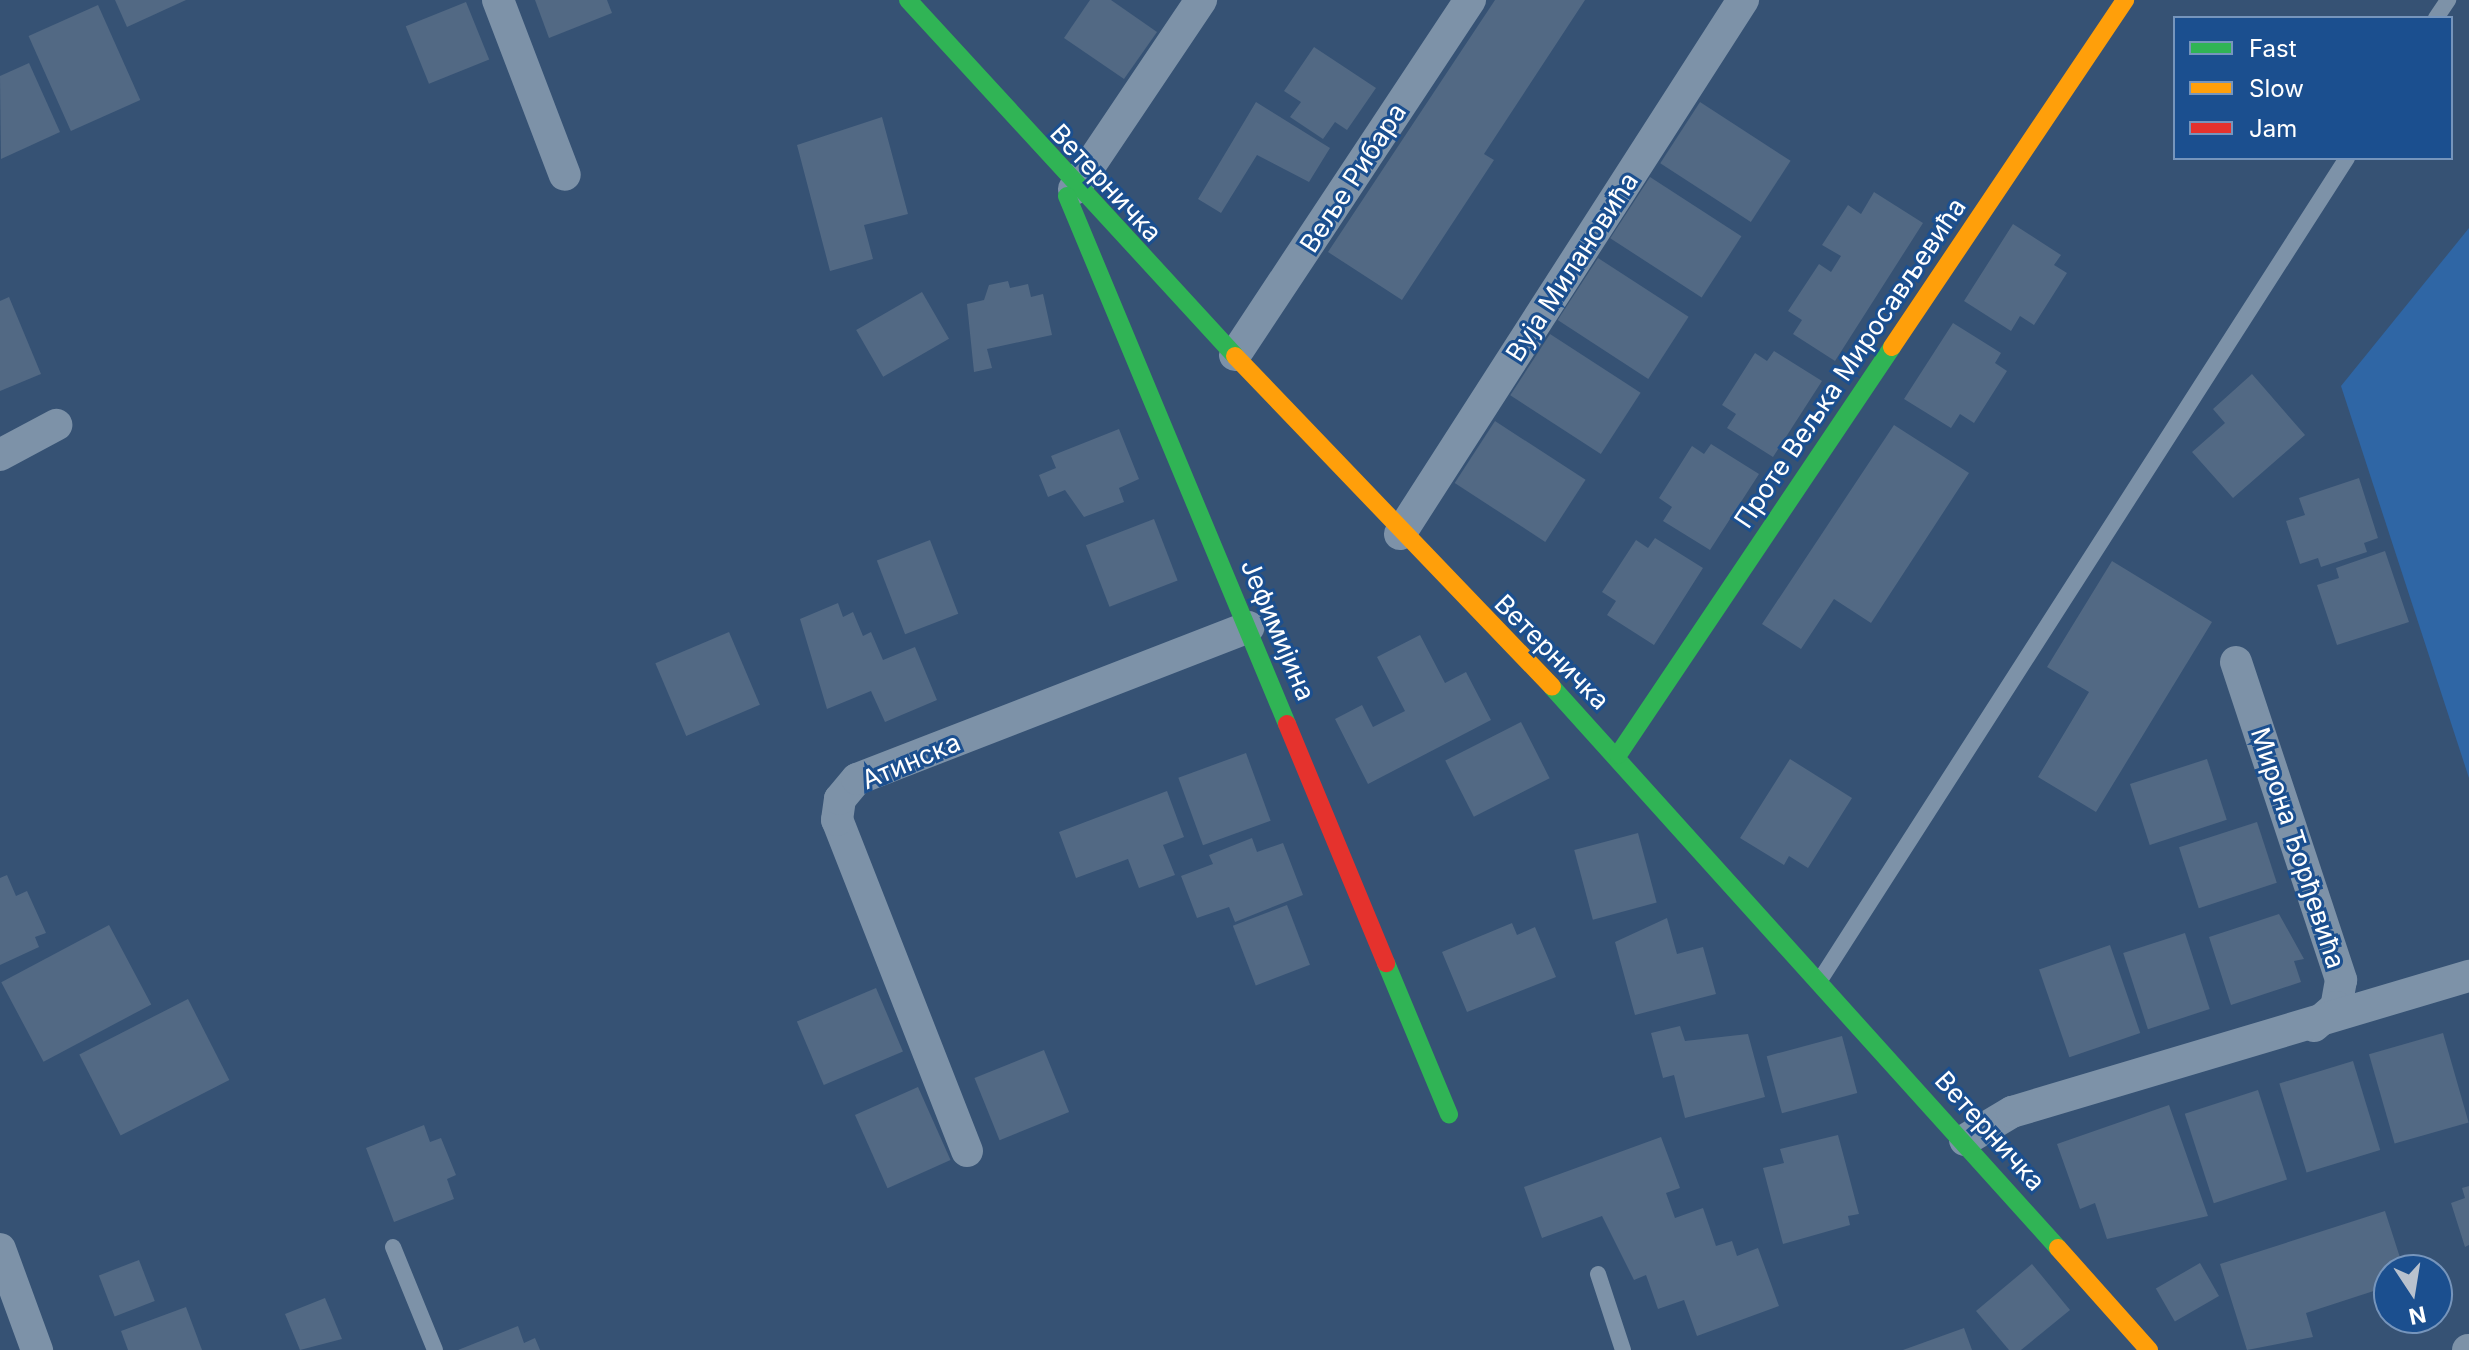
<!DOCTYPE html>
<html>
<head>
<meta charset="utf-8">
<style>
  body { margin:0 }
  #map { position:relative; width:2469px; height:1350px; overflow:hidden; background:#365274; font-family:Inter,sans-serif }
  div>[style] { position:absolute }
  .green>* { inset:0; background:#2f66a5 }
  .building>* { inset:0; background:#526984; transform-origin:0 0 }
  .lane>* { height:16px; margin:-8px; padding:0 8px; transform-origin:8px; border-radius:8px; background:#7d92a8 }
  .street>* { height:32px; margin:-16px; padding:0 16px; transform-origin:16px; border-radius:16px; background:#7d92a8 }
  .fast>* { height:18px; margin:-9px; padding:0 9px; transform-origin:9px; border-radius:9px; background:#30b455 }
  .slow>* { height:18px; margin:-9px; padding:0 9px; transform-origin:9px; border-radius:9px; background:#ff9f0a }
  .jam>* { height:18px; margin:-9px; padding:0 9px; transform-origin:9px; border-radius:9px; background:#e5322d }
  span { translate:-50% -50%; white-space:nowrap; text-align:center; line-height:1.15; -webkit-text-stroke:6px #1b4f8f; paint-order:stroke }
  .street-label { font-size:26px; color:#fff }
  .legend { position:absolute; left:2173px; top:16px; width:280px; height:144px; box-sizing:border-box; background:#1b4f8f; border:2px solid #7695bc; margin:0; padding:10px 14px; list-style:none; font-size:24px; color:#fff }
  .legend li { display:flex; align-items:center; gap:16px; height:40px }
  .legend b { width:40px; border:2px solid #7695bc }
  .north { position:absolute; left:2373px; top:1254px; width:80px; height:80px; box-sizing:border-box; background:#1b4f8f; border:2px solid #7695bc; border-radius:50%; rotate:168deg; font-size:22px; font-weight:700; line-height:32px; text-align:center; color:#fff }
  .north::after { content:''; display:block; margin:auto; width:28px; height:36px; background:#b9c2ce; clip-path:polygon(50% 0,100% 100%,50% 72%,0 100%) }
</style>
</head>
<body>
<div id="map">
  <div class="green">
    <i style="clip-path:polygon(2469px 228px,2469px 778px,2341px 386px)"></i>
  </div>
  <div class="building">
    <i style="clip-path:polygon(115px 0,186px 0,127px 27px)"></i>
    <i style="clip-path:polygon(535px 0,607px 0,612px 13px,549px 38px)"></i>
    <i style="clip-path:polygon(1090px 0,1111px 0,1157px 32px,1124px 79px,1064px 38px)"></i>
    <i style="clip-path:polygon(1495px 0,1585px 0,1484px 154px,1494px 160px,1402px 300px,1328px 252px)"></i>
    <i style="left:466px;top:2px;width:62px;height:65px;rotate:68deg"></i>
    <i style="left:98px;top:5px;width:104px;height:76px;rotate:66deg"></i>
    <i style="clip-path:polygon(1314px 47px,1376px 88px,1347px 130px,1335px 122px,1323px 139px,1290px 117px,1301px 102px,1284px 91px)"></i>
    <i style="clip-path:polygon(29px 63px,60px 132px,1px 159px,0 76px)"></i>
    <i style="clip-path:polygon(1256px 102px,1330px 148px,1309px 182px,1257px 155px,1221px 213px,1198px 199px)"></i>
    <i style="left:1700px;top:102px;width:108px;height:73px;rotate:33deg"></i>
    <i style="clip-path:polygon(882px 117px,908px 214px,864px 225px,873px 259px,830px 271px,797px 145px)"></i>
    <i style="left:1650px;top:177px;width:109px;height:73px;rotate:33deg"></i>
    <i style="clip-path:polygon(1874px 192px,1923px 223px,1835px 361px,1793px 334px,1802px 320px,1788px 311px,1819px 264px,1831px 272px,1841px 256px,1822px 245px,1848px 205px,1861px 214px)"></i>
    <i style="clip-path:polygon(2013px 224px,2061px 255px,2054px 265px,2067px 273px,2034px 325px,2020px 316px,2011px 331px,1964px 301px)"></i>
    <i style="left:1598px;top:258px;width:108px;height:74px;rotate:33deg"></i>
    <i style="clip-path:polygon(1008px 281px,1010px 288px,1028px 284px,1031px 297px,1043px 294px,1052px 335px,987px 349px,992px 368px,974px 372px,967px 304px,984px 300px,989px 285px)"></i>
    <i style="left:922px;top:292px;width:54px;height:76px;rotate:60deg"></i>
    <i style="clip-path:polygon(9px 297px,41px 374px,0 391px,0 301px)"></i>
    <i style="clip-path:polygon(1953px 323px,2001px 353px,1995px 363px,2007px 371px,1974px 423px,1960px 414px,1951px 428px,1904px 399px)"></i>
    <i style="left:1550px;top:334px;width:108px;height:73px;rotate:33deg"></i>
    <i style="clip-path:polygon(1774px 351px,1822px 381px,1773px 457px,1727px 428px,1736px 414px,1722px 405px,1755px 353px,1767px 361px)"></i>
    <i style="clip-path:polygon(2252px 374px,2305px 435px,2233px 498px,2192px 452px,2225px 423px,2213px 409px)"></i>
    <i style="left:1495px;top:421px;width:108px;height:74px;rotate:33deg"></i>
    <i style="clip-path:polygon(1894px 425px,1969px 473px,1871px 623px,1834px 599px,1801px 649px,1762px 624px)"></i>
    <i style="clip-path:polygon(1119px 429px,1139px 479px,1119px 488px,1124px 502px,1084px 517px,1065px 490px,1048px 497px,1039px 475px,1056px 468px,1051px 456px)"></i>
    <i style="clip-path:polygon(1711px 444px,1759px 474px,1710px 550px,1663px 521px,1672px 507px,1659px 498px,1692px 446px,1704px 454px)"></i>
    <i style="clip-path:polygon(2359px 478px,2378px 538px,2364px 543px,2367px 552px,2321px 567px,2318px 558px,2300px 564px,2286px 521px,2305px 515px,2299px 498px)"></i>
    <i style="left:1154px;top:519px;width:66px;height:73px;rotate:69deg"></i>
    <i style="clip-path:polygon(1655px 538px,1703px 568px,1654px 645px,1607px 615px,1616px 601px,1602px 592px,1636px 540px,1648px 548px)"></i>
    <i style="left:930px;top:540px;width:79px;height:57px;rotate:69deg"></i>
    <i style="clip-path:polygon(2385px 551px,2409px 622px,2337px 645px,2317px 585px,2339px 578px,2336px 568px)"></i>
    <i style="clip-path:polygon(2112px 561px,2212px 622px,2096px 812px,2038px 777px,2089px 692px,2047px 667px)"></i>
    <i style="clip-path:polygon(838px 603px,843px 617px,853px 612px,863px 636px,871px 632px,883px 660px,915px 647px,937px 700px,885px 722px,871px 691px,827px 709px,800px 619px)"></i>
    <i style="left:729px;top:632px;width:79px;height:80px;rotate:67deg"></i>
    <i style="clip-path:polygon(1420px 635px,1445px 683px,1466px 672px,1491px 720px,1368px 784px,1335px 719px,1362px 705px,1373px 727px,1405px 711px,1377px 657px)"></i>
    <i style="left:1521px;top:722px;width:63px;height:85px;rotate:63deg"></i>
    <i style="left:1246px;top:753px;width:72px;height:72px;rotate:70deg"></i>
    <i style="clip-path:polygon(1790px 759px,1852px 798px,1808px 868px,1789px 856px,1784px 865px,1740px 838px)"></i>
    <i style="left:2207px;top:759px;width:64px;height:81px;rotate:72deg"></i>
    <i style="clip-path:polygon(1167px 791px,1184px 837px,1163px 845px,1175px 875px,1139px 888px,1128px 859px,1076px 878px,1059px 832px)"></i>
    <i style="left:2257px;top:822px;width:64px;height:82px;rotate:72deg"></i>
    <i style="left:1638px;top:833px;width:72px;height:66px;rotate:75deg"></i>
    <i style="clip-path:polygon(1252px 838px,1257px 852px,1283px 843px,1303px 895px,1235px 922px,1229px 907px,1197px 918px,1181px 876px,1213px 864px,1209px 855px)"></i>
    <i style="clip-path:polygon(7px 875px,16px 896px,27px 891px,46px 933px,35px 937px,39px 947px,0 965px,0 878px)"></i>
    <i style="left:1287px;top:905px;width:64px;height:58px;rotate:69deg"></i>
    <i style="clip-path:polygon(2279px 914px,2304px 959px,2294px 961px,2301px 982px,2231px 1005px,2209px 937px)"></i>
    <i style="clip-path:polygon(1667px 918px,1677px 954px,1703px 947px,1716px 994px,1635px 1015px,1615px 942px)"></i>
    <i style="clip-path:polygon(1512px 923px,1517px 935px,1535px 927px,1556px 977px,1467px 1012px,1442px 952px)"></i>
    <i style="left:109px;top:925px;width:90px;height:122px;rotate:62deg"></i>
    <i style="left:2185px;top:933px;width:80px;height:65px;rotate:72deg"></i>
    <i style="left:2110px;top:945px;width:93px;height:75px;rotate:71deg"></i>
    <i style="left:876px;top:988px;width:69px;height:86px;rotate:67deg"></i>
    <i style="left:188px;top:999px;width:91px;height:122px;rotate:63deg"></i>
    <i style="clip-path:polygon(1680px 1026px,1685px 1041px,1748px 1034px,1765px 1097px,1685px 1118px,1674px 1075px,1663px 1078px,1651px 1033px)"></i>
    <i style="left:2443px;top:1033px;width:93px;height:77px;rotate:74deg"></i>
    <i style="left:1842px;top:1036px;width:59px;height:78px;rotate:75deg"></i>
    <i style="left:1044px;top:1050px;width:67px;height:75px;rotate:68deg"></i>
    <i style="left:2353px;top:1061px;width:93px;height:77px;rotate:73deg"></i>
    <i style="left:918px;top:1087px;width:80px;height:69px;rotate:66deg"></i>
    <i style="left:2258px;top:1090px;width:94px;height:77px;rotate:72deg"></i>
    <i style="clip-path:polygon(2169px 1105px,2208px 1216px,2107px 1239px,2095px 1203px,2080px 1209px,2057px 1144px)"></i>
    <i style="clip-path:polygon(424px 1125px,430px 1142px,441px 1138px,456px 1175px,447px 1179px,454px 1199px,394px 1222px,366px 1148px)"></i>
    <i style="clip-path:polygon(1838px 1135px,1859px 1214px,1848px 1216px,1850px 1225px,1783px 1244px,1763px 1168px,1784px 1163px,1780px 1149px)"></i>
    <i style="clip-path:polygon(1661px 1137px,1680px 1188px,1666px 1193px,1675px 1218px,1703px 1208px,1716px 1246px,1732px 1241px,1737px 1256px,1758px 1248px,1779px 1306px,1697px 1336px,1684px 1300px,1658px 1309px,1646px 1275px,1634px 1280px,1602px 1216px,1542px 1238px,1524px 1187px)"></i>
    <i style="clip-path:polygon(2469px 1186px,2469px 1245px,2465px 1247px,2451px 1203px,2465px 1198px,2462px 1188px)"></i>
    <i style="clip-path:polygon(2385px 1211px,2404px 1270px,2389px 1270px,2389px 1286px,2306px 1313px,2313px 1337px,2247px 1350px,2220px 1264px)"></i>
    <i style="left:139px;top:1260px;width:44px;height:43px;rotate:69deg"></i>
    <i style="left:2200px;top:1263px;width:38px;height:51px;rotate:60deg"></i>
    <i style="clip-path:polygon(2032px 1264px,2070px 1310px,2021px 1350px,2009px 1350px,1976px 1311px)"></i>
    <i style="clip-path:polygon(325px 1298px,342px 1339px,300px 1350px,285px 1314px)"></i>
    <i style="clip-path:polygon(186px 1307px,202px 1350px,128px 1350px,121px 1331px)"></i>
    <i style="clip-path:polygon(518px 1326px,524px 1343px,535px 1338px,540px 1350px,458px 1350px)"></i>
    <i style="clip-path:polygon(1964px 1328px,1972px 1350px,1903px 1350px)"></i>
  </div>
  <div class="lane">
    <i style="left:2436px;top:18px;width:22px;rotate:-56deg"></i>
    <i style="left:1822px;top:977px;width:973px;rotate:-57.34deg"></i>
    <i style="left:393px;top:1247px;width:111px;rotate:67.8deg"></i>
    <i style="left:1598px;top:1274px;width:80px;rotate:71.8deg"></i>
  </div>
  <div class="street">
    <i style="left:498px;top:0;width:187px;rotate:69.1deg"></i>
    <i style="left:1074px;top:189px;width:228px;rotate:-56.1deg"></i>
    <i style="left:1235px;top:355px;width:426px;rotate:-56.5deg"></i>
    <i style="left:0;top:455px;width:64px;rotate:-28.2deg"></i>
    <i style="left:1400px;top:534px;width:635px;rotate:-57.29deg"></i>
    <i style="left:2236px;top:662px;width:335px;rotate:71.7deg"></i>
    <i style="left:2341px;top:980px;width:27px;rotate:100deg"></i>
    <i style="left:2336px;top:1007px;width:29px;rotate:139deg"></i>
    <i style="left:1965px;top:1140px;width:55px;rotate:-30.8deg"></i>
    <i style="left:2012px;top:1112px;width:477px;rotate:-16.6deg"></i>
    <i style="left:967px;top:1151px;width:356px;rotate:-111.4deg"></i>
    <i style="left:837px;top:820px;width:21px;rotate:-82deg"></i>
    <i style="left:840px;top:799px;width:26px;rotate:-50deg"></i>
    <i style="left:857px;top:779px;width:420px;rotate:-21.2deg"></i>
    <i style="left:0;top:1249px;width:108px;rotate:69.9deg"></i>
    <i style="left:2468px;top:1350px;width:1px"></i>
  </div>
  <div class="fast">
    <i style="left:908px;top:0;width:483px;rotate:47.4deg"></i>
    <i style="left:1067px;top:196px;width:572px;rotate:67.38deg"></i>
    <i style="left:1552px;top:687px;width:755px;rotate:47.95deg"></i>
    <i style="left:1618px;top:755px;width:491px;rotate:-56.1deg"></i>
    <i style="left:1386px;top:963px;width:164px;rotate:67.4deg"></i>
  </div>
  <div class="slow">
    <i style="left:1892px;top:347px;width:418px;rotate:-56.1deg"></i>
    <i style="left:1235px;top:356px;width:458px;rotate:46.2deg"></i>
    <i style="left:2058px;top:1248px;width:137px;rotate:48.3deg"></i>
  </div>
  <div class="jam">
    <i style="left:1287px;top:724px;width:259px;rotate:67.5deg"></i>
  </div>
  <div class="street-label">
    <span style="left:1353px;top:178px;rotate:-57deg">Веље Рибара</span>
    <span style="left:1106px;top:183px;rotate:47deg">Ветерничка</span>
    <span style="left:1572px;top:267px;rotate:-57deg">Вуја Милановића</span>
    <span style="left:1850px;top:363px;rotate:-56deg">Проте Вељка Миросављевића</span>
    <span style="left:1278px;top:630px;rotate:67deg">Јефимијина</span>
    <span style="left:1552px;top:652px;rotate:45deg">Ветерничка</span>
    <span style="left:911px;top:761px;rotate:-23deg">Атинска</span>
    <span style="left:2298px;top:848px;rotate:72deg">Мирона Ђорђевића</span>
    <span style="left:1990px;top:1131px;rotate:48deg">Ветерничка</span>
  </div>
  <ul class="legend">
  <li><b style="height:10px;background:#30b455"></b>Fast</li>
  <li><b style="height:10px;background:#ff9f0a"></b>Slow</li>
  <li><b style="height:10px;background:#e5322d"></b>Jam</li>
  </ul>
  <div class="north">N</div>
</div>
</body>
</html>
